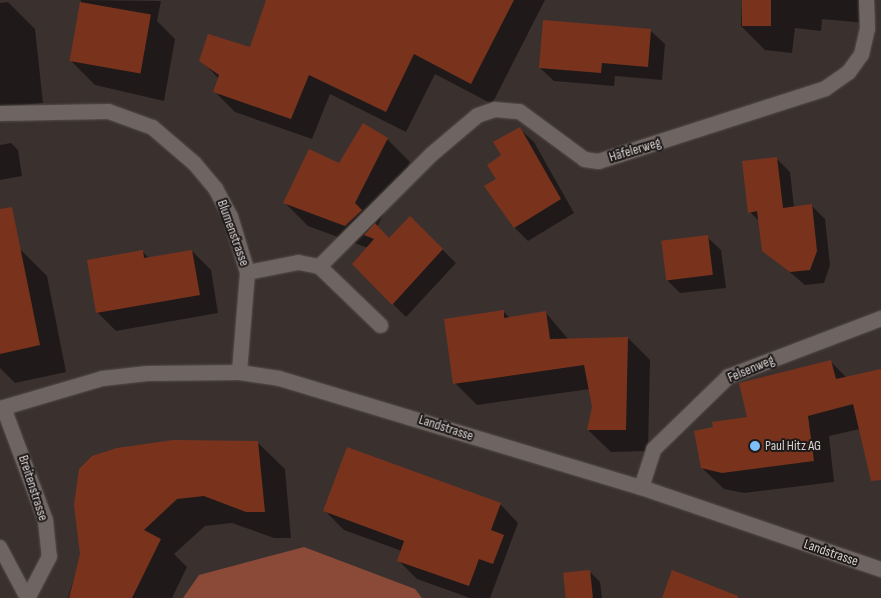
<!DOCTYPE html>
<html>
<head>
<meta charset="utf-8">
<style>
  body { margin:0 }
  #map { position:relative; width:881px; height:598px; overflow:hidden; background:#3a312f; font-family:"Sofia Sans Condensed",sans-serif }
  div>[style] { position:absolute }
  .green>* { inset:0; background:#8a4a37 }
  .shadow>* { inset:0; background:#0007 }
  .building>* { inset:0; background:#79331d; transform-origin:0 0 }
  .roads { filter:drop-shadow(0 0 1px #544d4b) drop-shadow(0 0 1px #544d4b) }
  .lane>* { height:14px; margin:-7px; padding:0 7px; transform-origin:7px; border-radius:7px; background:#6e6461 }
  .street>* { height:15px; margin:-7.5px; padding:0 7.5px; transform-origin:7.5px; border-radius:7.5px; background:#6e6461 }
  .secondary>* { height:15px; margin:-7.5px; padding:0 7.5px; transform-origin:7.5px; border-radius:7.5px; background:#6e6461 }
  .dots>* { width:14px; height:14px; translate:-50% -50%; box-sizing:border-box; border:2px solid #1e1a19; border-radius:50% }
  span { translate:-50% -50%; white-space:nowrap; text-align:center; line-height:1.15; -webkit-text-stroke:4px #1e1a19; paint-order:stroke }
  .street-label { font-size:14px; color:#d8d2d1 }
  .poi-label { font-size:14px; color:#d8d2d1 }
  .left { translate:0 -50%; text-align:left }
</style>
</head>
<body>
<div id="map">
  <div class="green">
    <i style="clip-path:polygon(304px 547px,415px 589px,422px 598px,183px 598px,199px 575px)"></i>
  </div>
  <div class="shadow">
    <i style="clip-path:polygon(81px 0,161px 1px,157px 21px,175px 39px,164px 101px,95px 85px,71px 61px)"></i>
    <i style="clip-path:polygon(267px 0,545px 0,492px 104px,435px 74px,406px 132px,330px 94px,312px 139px,235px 112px,214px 91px,219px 79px,201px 60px,251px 49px)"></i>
    <i style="clip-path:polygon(742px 0,868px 0,866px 23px,822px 19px,821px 31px,795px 28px,792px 53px,765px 50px,741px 26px)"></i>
    <i style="clip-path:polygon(8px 2px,35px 29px,43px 103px,0 107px,0 3px)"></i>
    <i style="clip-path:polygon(544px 22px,651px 31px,665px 44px,662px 80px,615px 76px,614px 86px,554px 81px,540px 68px)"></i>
    <i style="clip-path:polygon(520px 129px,534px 142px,574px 213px,528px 241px,514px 227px,498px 180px,502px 156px)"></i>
    <i style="clip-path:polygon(387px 139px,410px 162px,377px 227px,389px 239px,410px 218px,456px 263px,406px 317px,393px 304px,368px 248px,308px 226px,285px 203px,339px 165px)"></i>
    <i style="clip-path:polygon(11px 143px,18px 150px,22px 176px,0 180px,0 145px)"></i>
    <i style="clip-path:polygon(776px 158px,790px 172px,794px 207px,811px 205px,825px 219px,830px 265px,824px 283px,805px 285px,764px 250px,760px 222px,750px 212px)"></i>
    <i style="clip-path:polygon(707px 237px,721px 250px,726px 288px,680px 293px,667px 280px)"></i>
    <i style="clip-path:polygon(20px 249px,47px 276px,66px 372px,15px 383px,0 368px,0 253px)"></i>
    <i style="clip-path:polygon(192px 251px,211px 270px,218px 313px,116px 331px,97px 312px,143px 252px,149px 258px)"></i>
    <i style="clip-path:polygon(503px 311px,510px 318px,546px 313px,569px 340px,628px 338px,650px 360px,648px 451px,611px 452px,588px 430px,593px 407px,590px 389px,477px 405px,455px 383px)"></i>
    <i style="clip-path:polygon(831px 362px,847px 378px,881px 370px,881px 465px,860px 429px,829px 436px,834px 482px,744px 493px,724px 489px,702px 468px,749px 418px)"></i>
    <i style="clip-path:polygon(257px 442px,285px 469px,291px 538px,274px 538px,232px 523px,205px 526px,174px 554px,187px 567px,172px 598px,68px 598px,81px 554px)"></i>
    <i style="clip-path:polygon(500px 504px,518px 523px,490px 598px,470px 598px,417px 579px,398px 560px,402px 551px,344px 530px,325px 511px)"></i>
    <i style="clip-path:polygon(590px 572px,600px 582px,602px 598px,567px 598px)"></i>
  </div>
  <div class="building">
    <i style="clip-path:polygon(266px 0,514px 0,471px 84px,414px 54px,386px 112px,309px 75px,291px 119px,213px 92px,219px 75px,199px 61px,208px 34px,250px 47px)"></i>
    <i style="left:742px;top:0;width:29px;height:26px"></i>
    <i style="left:80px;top:2px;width:72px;height:60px;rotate:10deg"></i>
    <i style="clip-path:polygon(543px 20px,651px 29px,648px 67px,602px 63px,601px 73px,539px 68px)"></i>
    <i style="clip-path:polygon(363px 123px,388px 138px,355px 203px,362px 210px,345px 226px,283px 203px,309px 149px,339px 163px)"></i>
    <i style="clip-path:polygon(520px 127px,561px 199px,514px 228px,484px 186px,496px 179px,487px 165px,501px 155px,493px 142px)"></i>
    <i style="clip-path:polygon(777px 157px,783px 208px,812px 204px,817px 251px,810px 270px,790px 272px,762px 251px,757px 211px,748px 213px,742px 161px)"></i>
    <i style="clip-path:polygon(12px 207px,40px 345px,0 354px,0 209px)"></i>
    <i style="clip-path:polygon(410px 216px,443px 249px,392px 305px,352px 264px,374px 239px,364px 235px,375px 223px,389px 238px)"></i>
    <i style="left:708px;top:235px;width:40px;height:47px;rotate:83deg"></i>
    <i style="clip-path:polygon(143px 250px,144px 258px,192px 250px,200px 295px,96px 313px,87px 260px)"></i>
    <i style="clip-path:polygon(504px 310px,504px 318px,546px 311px,550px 339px,628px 337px,626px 430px,587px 430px,592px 407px,584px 365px,453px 384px,444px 319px)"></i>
    <i style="clip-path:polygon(831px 360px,836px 379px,881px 369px,881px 480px,871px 481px,853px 404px,808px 416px,814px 461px,722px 473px,701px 468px,694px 431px,713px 427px,712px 422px,747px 417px,739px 383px)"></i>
    <i style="clip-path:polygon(173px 440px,258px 441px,265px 512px,246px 512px,204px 496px,177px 499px,144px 530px,161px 539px,132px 598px,69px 598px,80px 554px,74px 505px,79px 469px,92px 456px,117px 448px)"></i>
    <i style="clip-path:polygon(347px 447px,501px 503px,491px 530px,504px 535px,493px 564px,479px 559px,469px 586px,397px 561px,404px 541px,323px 511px)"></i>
    <i style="left:590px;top:570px;width:28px;height:27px;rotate:84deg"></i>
    <i style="clip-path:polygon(672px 570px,738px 596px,738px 598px,662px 598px)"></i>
  </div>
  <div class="roads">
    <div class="lane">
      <i style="left:0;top:547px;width:58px;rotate:62.1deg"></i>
    </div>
    <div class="street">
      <i style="left:0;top:113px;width:108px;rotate:-1.1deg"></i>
      <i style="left:108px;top:111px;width:47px;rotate:20deg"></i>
      <i style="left:152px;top:127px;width:55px;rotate:40.6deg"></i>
      <i style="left:194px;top:163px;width:33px;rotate:50deg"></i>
      <i style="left:215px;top:188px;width:32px;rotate:62deg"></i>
      <i style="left:230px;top:216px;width:59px;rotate:73.1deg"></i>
      <i style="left:247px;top:272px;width:100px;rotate:94.6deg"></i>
      <i style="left:319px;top:266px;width:158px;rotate:-45deg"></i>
      <i style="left:431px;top:154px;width:60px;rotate:-40.3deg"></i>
      <i style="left:477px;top:115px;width:18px;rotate:-19deg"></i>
      <i style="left:494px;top:109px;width:25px;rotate:5deg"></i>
      <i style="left:519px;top:111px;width:81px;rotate:36.4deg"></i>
      <i style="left:584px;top:159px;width:14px;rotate:8deg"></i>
      <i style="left:598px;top:161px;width:238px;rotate:-17.8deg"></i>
      <i style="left:825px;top:88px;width:28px;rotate:-35deg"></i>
      <i style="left:848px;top:72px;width:22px;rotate:-54deg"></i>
      <i style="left:861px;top:54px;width:27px;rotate:-77deg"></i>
      <i style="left:867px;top:28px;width:28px;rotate:-92deg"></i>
      <i style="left:247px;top:272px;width:52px;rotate:-11.1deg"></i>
      <i style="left:298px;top:262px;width:21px;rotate:11deg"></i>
      <i style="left:319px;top:266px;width:85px;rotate:44deg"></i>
      <i style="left:3px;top:407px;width:121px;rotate:69.6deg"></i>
      <i style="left:45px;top:520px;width:36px;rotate:84deg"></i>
      <i style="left:49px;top:556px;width:47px;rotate:117.6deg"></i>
      <i style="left:641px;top:487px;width:40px;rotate:-72deg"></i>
      <i style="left:653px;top:449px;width:105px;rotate:-44.2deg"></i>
      <i style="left:728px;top:376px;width:164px;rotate:-20.8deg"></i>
    </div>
    <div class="secondary">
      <i style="left:0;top:408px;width:106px;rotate:-16.4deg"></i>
      <i style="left:102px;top:378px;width:45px;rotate:-6.3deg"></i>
      <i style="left:147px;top:373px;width:92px;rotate:-0.6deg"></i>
      <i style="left:239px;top:372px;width:40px;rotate:8.5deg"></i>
      <i style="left:279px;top:378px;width:378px;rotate:16.8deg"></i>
      <i style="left:641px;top:487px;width:254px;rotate:18.9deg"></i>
    </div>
  </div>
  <div class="dots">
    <i style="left:755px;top:446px;background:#7ebef9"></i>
  </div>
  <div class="street-label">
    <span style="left:635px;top:150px;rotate:-17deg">Häfelerweg</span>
    <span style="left:233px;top:233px;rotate:70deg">Blumenstrasse</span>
    <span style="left:751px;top:369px;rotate:-23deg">Felsenweg</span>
    <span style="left:446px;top:428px;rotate:18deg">Landstrasse</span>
    <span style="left:33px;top:488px;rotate:72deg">Breitenstrasse</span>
    <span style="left:831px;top:553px;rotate:19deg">Landstrasse</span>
  </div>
  <div class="poi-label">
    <span class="left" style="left:765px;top:446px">Paul Hitz AG</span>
  </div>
</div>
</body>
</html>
